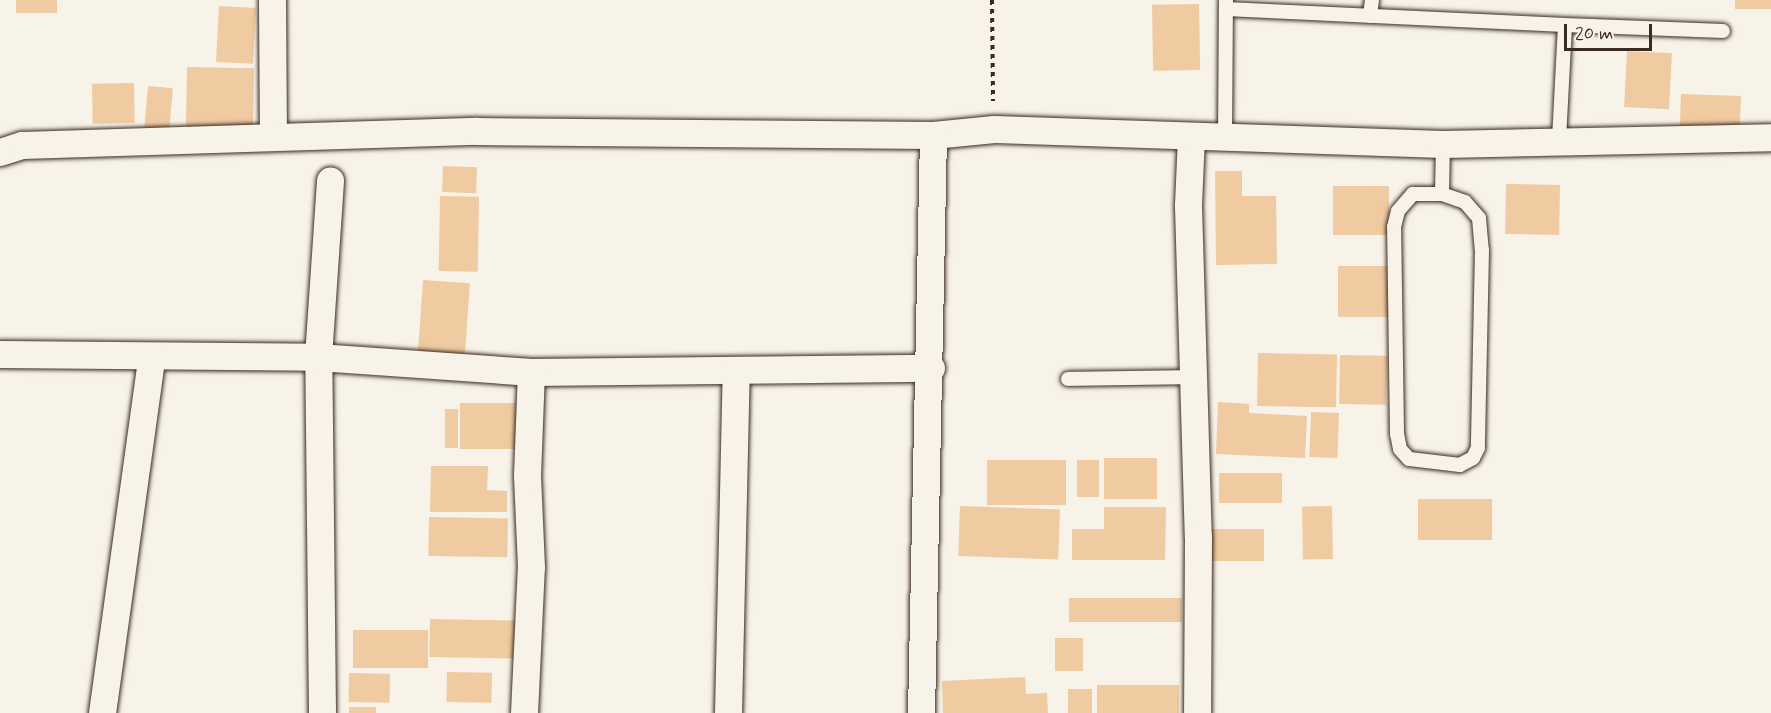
<!DOCTYPE html>
<html>
<head>
<meta charset="utf-8">
<style>
  body { margin:0 }
  #map { position:relative; width:1771px; height:713px; overflow:hidden; background:#f7f3e8; font-family:Mynerve,sans-serif }
  div>[style] { position:absolute }
  .building>* { inset:0; background:#f0caa0; transform-origin:0 0 }
  .path>* { height:4px; margin-top:-2px; transform-origin:0; background:repeating-linear-gradient(90deg,#3b2a1e 0 4.5px,transparent 0 9px) }
  .roads { filter:drop-shadow(0 0 2px #3b2a1e) drop-shadow(0 0 2px #3b2a1e) }
  .service>* { height:14px; margin:-7px; padding:0 7px; transform-origin:7px; border-radius:7px; background:#f7f3e8 }
  .minor>* { height:27px; margin:-13.5px; padding:0 13.5px; transform-origin:13.5px; border-radius:13.5px; background:#f7f3e8 }
  span { translate:-50% -50%; white-space:nowrap; text-align:center; line-height:1.15; -webkit-text-stroke:5px #f7f3e8; paint-order:stroke }
  .scale { position:absolute; left:1564px; top:24px; width:88px; height:27px; box-sizing:border-box; border:3px solid #3b2a1e; border-top:0; padding-left:8px; font-size:18px; line-height:21px; white-space:nowrap; color:#3b2a1e; -webkit-text-stroke:4px #f7f3e8; paint-order:stroke }
</style>
</head>
<body>
<div id="map">
  <div class="building">
    <i style="left:16px;top:0;width:41px;height:13px"></i>
    <i style="left:1735px;top:0;width:36px;height:9px"></i>
    <i style="left:1199px;top:4px;width:66px;height:47px;rotate:89deg"></i>
    <i style="left:219px;top:6px;width:37px;height:56px;rotate:3deg"></i>
    <i style="left:1627px;top:51px;width:45px;height:56px;rotate:3deg"></i>
    <i style="left:187px;top:67px;width:67px;height:61px;rotate:1deg"></i>
    <i style="left:134px;top:83px;width:40px;height:42px;rotate:89deg"></i>
    <i style="left:148px;top:86px;width:25px;height:43px;rotate:5deg"></i>
    <i style="left:1681px;top:94px;width:60px;height:34px;rotate:2deg"></i>
    <i style="left:443px;top:166px;width:34px;height:26px;rotate:2deg"></i>
    <i style="clip-path:polygon(1215px 171px,1242px 171px,1242px 196px,1276px 196px,1277px 264px,1216px 265px)"></i>
    <i style="left:1506px;top:184px;width:54px;height:50px;rotate:1deg"></i>
    <i style="left:1333px;top:186px;width:56px;height:49px"></i>
    <i style="left:440px;top:196px;width:39px;height:75px;rotate:1deg"></i>
    <i style="left:1338px;top:266px;width:52px;height:51px"></i>
    <i style="left:423px;top:280px;width:47px;height:71px;rotate:4deg"></i>
    <i style="left:1258px;top:353px;width:79px;height:53px;rotate:1deg"></i>
    <i style="left:1340px;top:355px;width:47px;height:49px;rotate:1deg"></i>
    <i style="clip-path:polygon(1218px 402px,1249px 404px,1249px 413px,1307px 416px,1305px 458px,1216px 454px)"></i>
    <i style="left:525px;top:403px;width:46px;height:65px;rotate:90deg"></i>
    <i style="left:445px;top:409px;width:13px;height:39px"></i>
    <i style="left:1311px;top:412px;width:28px;height:45px;rotate:2deg"></i>
    <i style="left:1104px;top:458px;width:53px;height:41px"></i>
    <i style="left:987px;top:460px;width:79px;height:45px"></i>
    <i style="left:1077px;top:460px;width:22px;height:37px"></i>
    <i style="clip-path:polygon(431px 466px,488px 466px,487px 490px,507px 491px,507px 512px,430px 512px)"></i>
    <i style="left:1282px;top:473px;width:30px;height:63px;rotate:90deg"></i>
    <i style="left:1492px;top:499px;width:41px;height:74px;rotate:90deg"></i>
    <i style="left:960px;top:506px;width:100px;height:50px;rotate:2deg"></i>
    <i style="left:1332px;top:506px;width:53px;height:30px;rotate:89deg"></i>
    <i style="clip-path:polygon(1104px 507px,1166px 507px,1165px 560px,1072px 560px,1072px 529px,1104px 529px)"></i>
    <i style="left:429px;top:517px;width:79px;height:39px;rotate:1deg"></i>
    <i style="left:1264px;top:529px;width:32px;height:54px;rotate:90deg"></i>
    <i style="left:1182px;top:598px;width:24px;height:113px;rotate:90deg"></i>
    <i style="left:430px;top:619px;width:85px;height:38px;rotate:1deg"></i>
    <i style="left:353px;top:630px;width:75px;height:38px"></i>
    <i style="left:1055px;top:638px;width:28px;height:33px"></i>
    <i style="left:447px;top:672px;width:45px;height:30px;rotate:1deg"></i>
    <i style="left:349px;top:673px;width:41px;height:29px;rotate:1deg"></i>
    <i style="clip-path:polygon(1025px 677px,1026px 694px,1047px 693px,1048px 713px,943px 713px,942px 681px)"></i>
    <i style="left:1097px;top:685px;width:82px;height:28px"></i>
    <i style="left:1068px;top:689px;width:24px;height:24px"></i>
    <i style="left:349px;top:707px;width:27px;height:6px"></i>
  </div>
  <div class="path">
    <i style="left:992px;top:0;width:101px;rotate:89.4deg"></i>
  </div>
  <div class="roads">
    <div class="service">
      <i style="left:1226px;top:9px;width:339px;rotate:2.7deg"></i>
      <i style="left:1565px;top:25px;width:114px;rotate:93deg"></i>
      <i style="left:1370px;top:16px;width:16px;rotate:-83deg"></i>
      <i style="left:1565px;top:25px;width:158px;rotate:2.2deg"></i>
      <i style="left:1225px;top:139px;width:139px;rotate:-89.6deg"></i>
      <i style="left:1413px;top:194px;width:29px"></i>
      <i style="left:1442px;top:194px;width:24px;rotate:19deg"></i>
      <i style="left:1465px;top:202px;width:21px;rotate:49deg"></i>
      <i style="left:1479px;top:218px;width:32px;rotate:85deg"></i>
      <i style="left:1482px;top:250px;width:198px;rotate:91.2deg"></i>
      <i style="left:1478px;top:448px;width:11px;rotate:117deg"></i>
      <i style="left:1473px;top:458px;width:15px;rotate:152deg"></i>
      <i style="left:1460px;top:465px;width:51px;rotate:-173.3deg"></i>
      <i style="left:1409px;top:459px;width:13px;rotate:-132deg"></i>
      <i style="left:1400px;top:449px;width:15px;rotate:-101deg"></i>
      <i style="left:1397px;top:434px;width:207px;rotate:-90.8deg"></i>
      <i style="left:1394px;top:227px;width:16px;rotate:-76deg"></i>
      <i style="left:1398px;top:211px;width:23px;rotate:-49deg"></i>
      <i style="left:1442px;top:194px;width:50px;rotate:-88.9deg"></i>
      <i style="left:1068px;top:379px;width:124px;rotate:-0.9deg"></i>
    </div>
    <div class="minor">
      <i style="left:272px;top:0;width:135px;rotate:89.6deg"></i>
      <i style="left:1191px;top:136px;width:70px;rotate:92.5deg"></i>
      <i style="left:1188px;top:206px;width:331px;rotate:88.3deg"></i>
      <i style="left:1198px;top:537px;width:176px;rotate:90.3deg"></i>
      <i style="left:0;top:152px;width:23px;rotate:-18deg"></i>
      <i style="left:22px;top:145px;width:455px;rotate:-1.8deg"></i>
      <i style="left:477px;top:131px;width:456px;rotate:0.5deg"></i>
      <i style="left:933px;top:135px;width:61px;rotate:-5.6deg"></i>
      <i style="left:994px;top:129px;width:449px;rotate:1.9deg"></i>
      <i style="left:1443px;top:144px;width:328px;rotate:-1.2deg"></i>
      <i style="left:0;top:354px;width:318px;rotate:0.5deg"></i>
      <i style="left:318px;top:357px;width:214px;rotate:4deg"></i>
      <i style="left:531px;top:372px;width:400px;rotate:-0.6deg"></i>
      <i style="left:102px;top:713px;width:358px;rotate:-82.1deg"></i>
      <i style="left:322px;top:713px;width:356px;rotate:-90.6deg"></i>
      <i style="left:318px;top:357px;width:177px;rotate:-86.1deg"></i>
      <i style="left:524px;top:713px;width:146px;rotate:-87.3deg"></i>
      <i style="left:531px;top:567px;width:92px;rotate:-92.5deg"></i>
      <i style="left:527px;top:475px;width:103px;rotate:-87.8deg"></i>
      <i style="left:728px;top:713px;width:342px;rotate:-88.7deg"></i>
      <i style="left:921px;top:713px;width:578px;rotate:-88.81deg"></i>
    </div>
  </div>
  <div class="scale">20 m</div>
</div>
</body>
</html>
